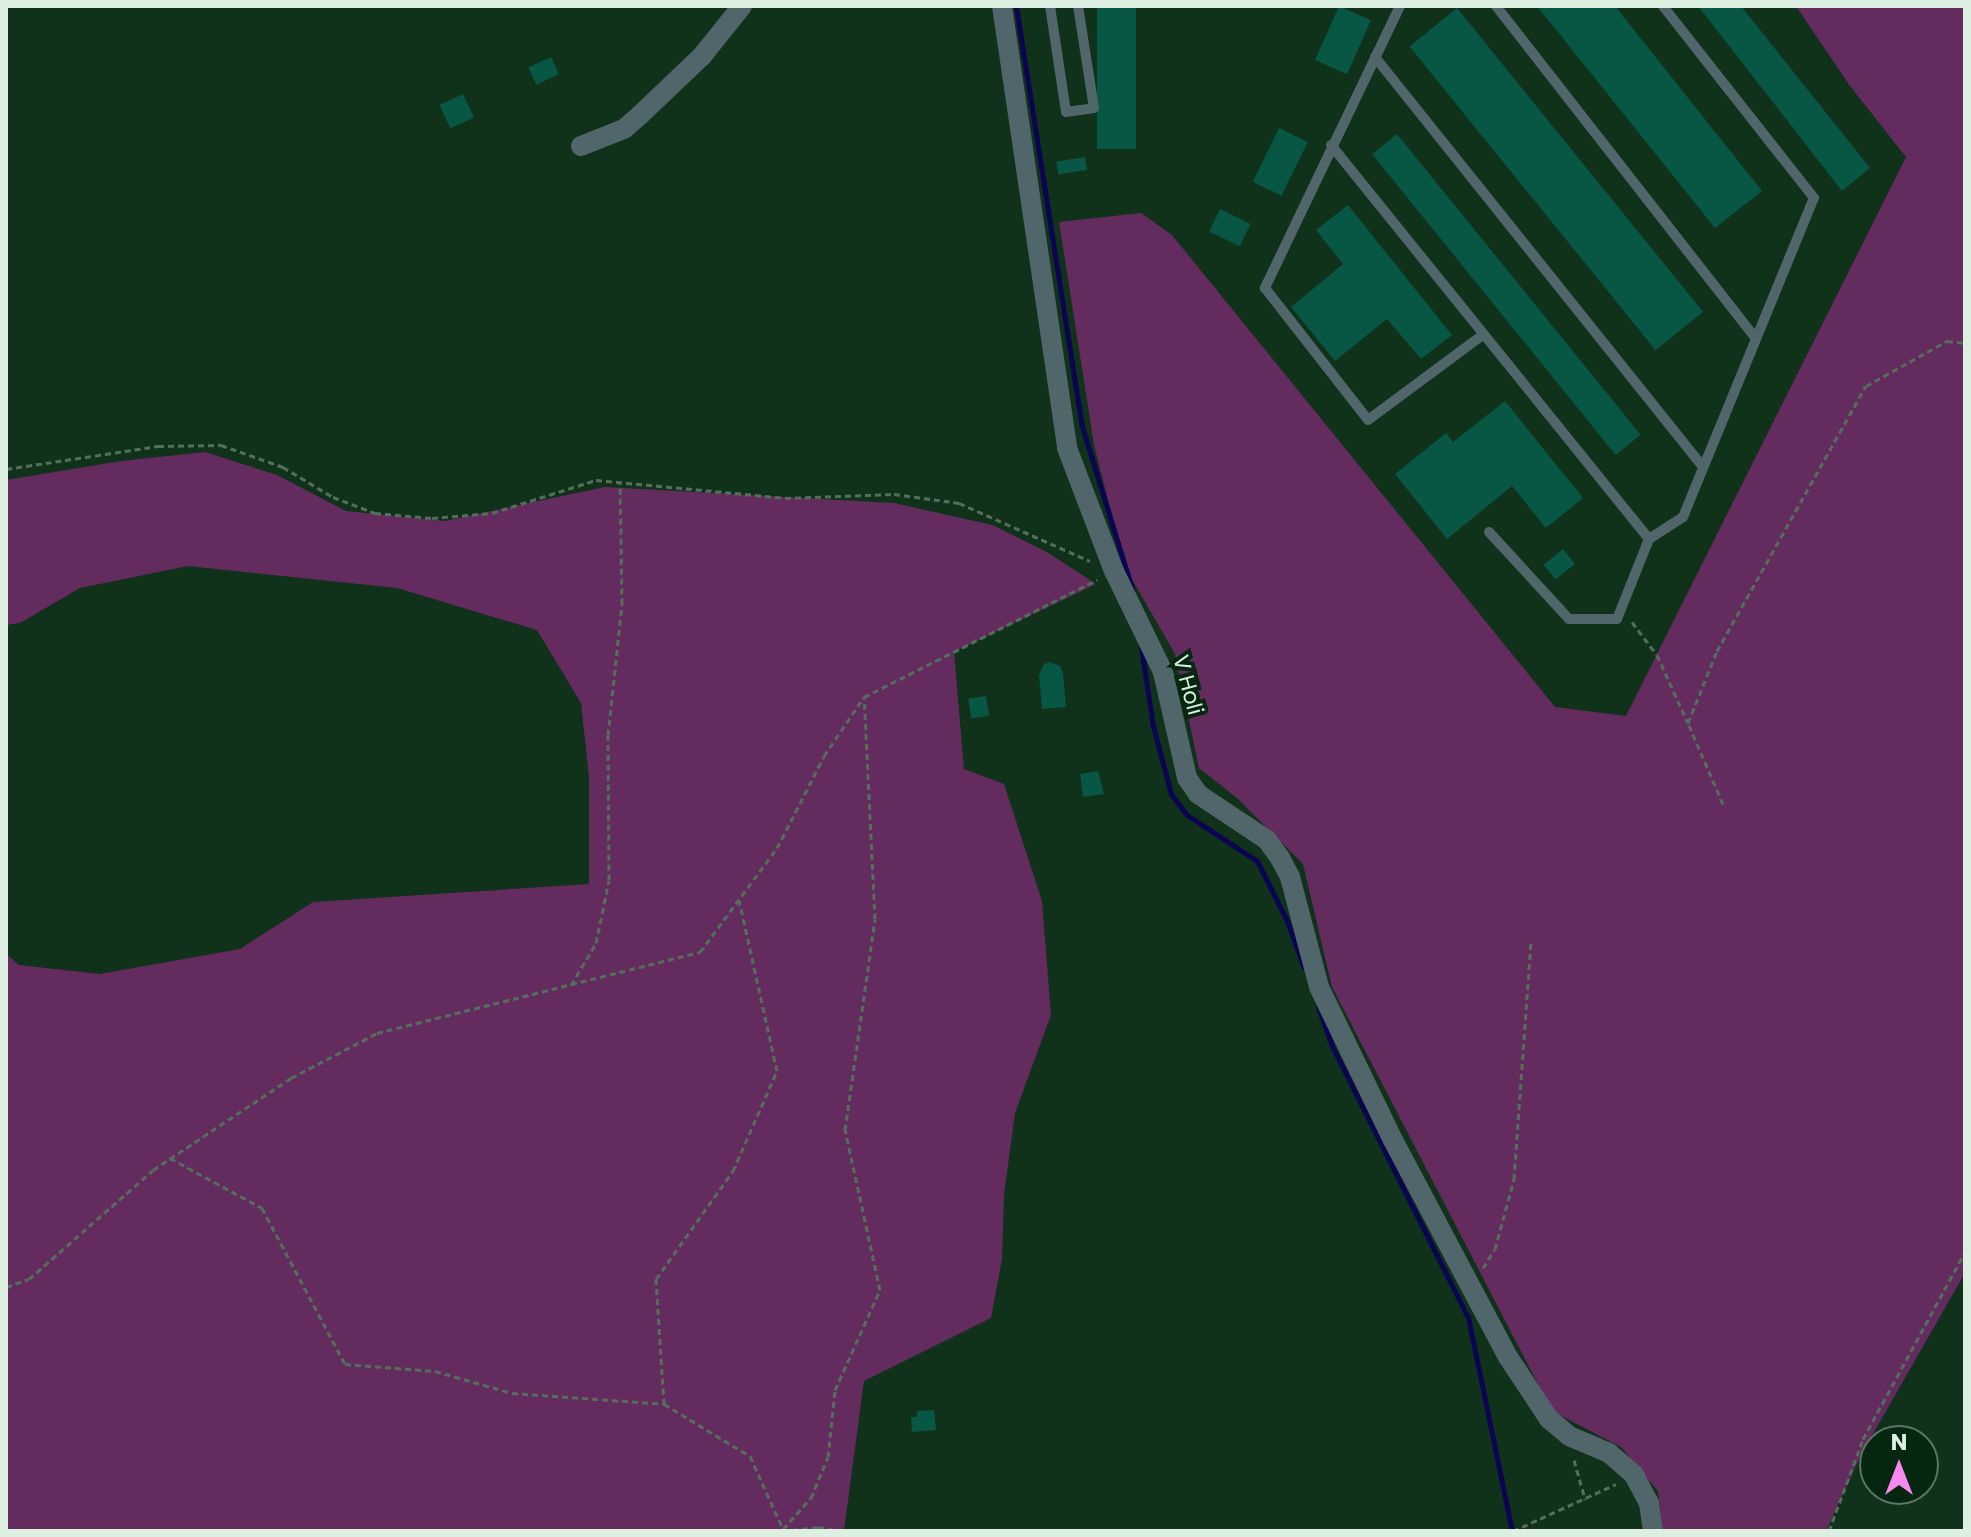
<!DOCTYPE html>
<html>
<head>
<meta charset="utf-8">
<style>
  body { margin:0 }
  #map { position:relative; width:1971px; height:1537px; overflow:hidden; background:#10311a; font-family:Poppins,sans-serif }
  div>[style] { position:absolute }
  .green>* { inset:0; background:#642b5f }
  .stream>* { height:5px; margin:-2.5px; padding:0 2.5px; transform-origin:2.5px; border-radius:2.5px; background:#0a0452 }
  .building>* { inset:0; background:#075744; transform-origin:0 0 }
  .path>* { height:3px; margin-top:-1.5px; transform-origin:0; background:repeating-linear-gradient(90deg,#536f5b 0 6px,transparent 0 10px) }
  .lane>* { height:10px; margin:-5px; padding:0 5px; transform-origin:5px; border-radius:5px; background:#51666a }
  .street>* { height:20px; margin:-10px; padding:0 10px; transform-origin:10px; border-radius:10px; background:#51666a }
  span { translate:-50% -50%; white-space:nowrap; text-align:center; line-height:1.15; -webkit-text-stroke:8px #052710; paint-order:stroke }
  .street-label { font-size:22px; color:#dcefe0 }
  .frame { position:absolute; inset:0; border:8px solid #dcefe0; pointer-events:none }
  .north { position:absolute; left:1859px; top:1425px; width:80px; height:80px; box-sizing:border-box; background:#052710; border:2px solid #5b7763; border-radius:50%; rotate:0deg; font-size:22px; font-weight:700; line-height:32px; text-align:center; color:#dcefe0 }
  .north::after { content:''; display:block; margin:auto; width:28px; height:36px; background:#f788ec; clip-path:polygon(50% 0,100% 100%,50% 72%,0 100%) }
</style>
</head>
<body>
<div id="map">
  <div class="green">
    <i style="clip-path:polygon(1796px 6px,1965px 6px,1965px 1273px,1862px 1453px,1826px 1531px,1663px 1531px,1658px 1491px,1621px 1447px,1552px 1411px,1332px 987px,1303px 864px,1238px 799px,1199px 768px,1175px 654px,1125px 567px,1094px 445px,1059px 222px,1141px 213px,1172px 235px,1555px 707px,1626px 716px,1906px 157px,1850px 86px)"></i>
    <i style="clip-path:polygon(205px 452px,277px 475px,346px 511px,445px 521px,605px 487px,894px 503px,992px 525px,1047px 552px,1096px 584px,954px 652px,964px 769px,1004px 784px,1042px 901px,1051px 1015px,1015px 1113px,1004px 1195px,1002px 1259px,991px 1318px,864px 1381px,844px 1531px,6px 1531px,6px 954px,19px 965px,100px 974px,240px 949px,313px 902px,589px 884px,589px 777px,581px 703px,537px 630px,397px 588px,188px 566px,80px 588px,20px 623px,6px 625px,6px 480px,121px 461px)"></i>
  </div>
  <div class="stream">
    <i style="left:1016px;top:6px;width:422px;rotate:81.1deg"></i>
    <i style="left:1081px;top:423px;width:174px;rotate:72.9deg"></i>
    <i style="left:1141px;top:646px;width:81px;rotate:81.5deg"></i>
    <i style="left:1153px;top:726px;width:70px;rotate:75.2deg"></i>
    <i style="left:1171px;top:794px;width:26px;rotate:53deg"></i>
    <i style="left:1187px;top:815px;width:84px;rotate:33.3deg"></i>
    <i style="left:1257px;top:861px;width:67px;rotate:63.4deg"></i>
    <i style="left:1287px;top:921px;width:50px;rotate:70.1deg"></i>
    <i style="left:1318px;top:1007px;width:41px;rotate:70.3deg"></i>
    <i style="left:1332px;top:1046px;width:303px;rotate:63.4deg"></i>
    <i style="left:1468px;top:1317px;width:218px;rotate:78.4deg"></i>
  </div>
  <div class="building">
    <i style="left:1097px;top:6px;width:39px;height:143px"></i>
    <i style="left:1339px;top:6px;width:35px;height:59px;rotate:24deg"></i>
    <i style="clip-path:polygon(1537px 6px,1615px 6px,1762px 191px,1715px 228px)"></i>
    <i style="clip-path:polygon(1698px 6px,1741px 6px,1870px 168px,1842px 191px)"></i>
    <i style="left:1457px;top:8px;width:391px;height:61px;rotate:51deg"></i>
    <i style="left:551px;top:57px;width:19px;height:25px;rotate:65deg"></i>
    <i style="left:463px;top:94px;width:26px;height:26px;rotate:65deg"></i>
    <i style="left:1279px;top:128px;width:32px;height:60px;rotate:26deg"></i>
    <i style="left:1397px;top:134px;width:387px;height:32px;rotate:51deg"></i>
    <i style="left:1085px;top:157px;width:13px;height:29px;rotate:81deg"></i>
    <i style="clip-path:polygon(1348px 205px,1452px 335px,1421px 359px,1387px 319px,1335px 361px,1291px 307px,1343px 264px,1316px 230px)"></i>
    <i style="left:1220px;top:209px;width:34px;height:25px;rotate:26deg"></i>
    <i style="clip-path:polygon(1505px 401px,1583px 498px,1546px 528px,1512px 486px,1447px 539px,1395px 474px,1446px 433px,1453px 442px)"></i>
    <i style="left:1563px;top:549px;width:19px;height:25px;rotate:51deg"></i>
    <i style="clip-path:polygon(1050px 662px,1060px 666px,1063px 673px,1066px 707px,1042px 709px,1039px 675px,1044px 664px)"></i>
    <i style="left:986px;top:696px;width:20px;height:18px;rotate:81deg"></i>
    <i style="clip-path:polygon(1098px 771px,1104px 794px,1083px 797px,1080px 774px)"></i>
    <i style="clip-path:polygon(934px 1410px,936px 1430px,912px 1432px,911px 1417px,917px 1417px,917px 1411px)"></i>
  </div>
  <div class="path">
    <i style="left:6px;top:469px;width:154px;rotate:-8.6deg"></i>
    <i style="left:158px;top:446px;width:63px;rotate:-0.9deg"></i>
    <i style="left:221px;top:445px;width:66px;rotate:19.5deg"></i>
    <i style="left:283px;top:467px;width:58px;rotate:31deg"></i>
    <i style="left:333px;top:497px;width:45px;rotate:20.9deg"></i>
    <i style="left:375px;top:513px;width:57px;rotate:5deg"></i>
    <i style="left:432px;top:518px;width:60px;rotate:-4.8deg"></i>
    <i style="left:492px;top:513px;width:109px;rotate:-17.6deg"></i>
    <i style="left:596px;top:480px;width:190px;rotate:5.4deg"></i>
    <i style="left:785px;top:498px;width:109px;rotate:-2.1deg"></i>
    <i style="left:894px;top:494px;width:66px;rotate:7.9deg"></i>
    <i style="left:959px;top:503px;width:143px;rotate:23.9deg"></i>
    <i style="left:1632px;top:622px;width:41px;rotate:52.9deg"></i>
    <i style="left:1657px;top:655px;width:75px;rotate:65.5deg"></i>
    <i style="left:1723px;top:804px;width:88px;rotate:-113.4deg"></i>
    <i style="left:1688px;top:723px;width:78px;rotate:-68.1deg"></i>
    <i style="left:1717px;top:651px;width:304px;rotate:-60.7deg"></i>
    <i style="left:1866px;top:386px;width:93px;rotate:-29.1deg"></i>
    <i style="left:1947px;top:341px;width:18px;rotate:6deg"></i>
    <i style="left:571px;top:985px;width:49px;rotate:-59.2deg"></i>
    <i style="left:596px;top:943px;width:64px;rotate:-78.3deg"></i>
    <i style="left:609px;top:880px;width:145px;rotate:-90.4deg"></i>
    <i style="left:608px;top:735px;width:132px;rotate:-83.9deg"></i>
    <i style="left:622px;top:604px;width:122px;rotate:-90.9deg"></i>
    <i style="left:170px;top:1158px;width:105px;rotate:28.5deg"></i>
    <i style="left:262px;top:1208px;width:177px;rotate:62deg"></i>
    <i style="left:345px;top:1364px;width:90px;rotate:4.4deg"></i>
    <i style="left:435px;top:1371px;width:80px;rotate:15.9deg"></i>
    <i style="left:512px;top:1393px;width:152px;rotate:4.1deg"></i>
    <i style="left:664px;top:1404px;width:100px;rotate:31.2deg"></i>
    <i style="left:750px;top:1456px;width:80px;rotate:65.7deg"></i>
    <i style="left:783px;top:1529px;width:42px;rotate:-47.9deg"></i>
    <i style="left:811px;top:1498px;width:44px;rotate:-67.5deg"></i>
    <i style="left:828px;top:1457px;width:67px;rotate:-84deg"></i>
    <i style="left:835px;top:1390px;width:110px;rotate:-65.8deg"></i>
    <i style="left:880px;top:1290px;width:164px;rotate:-102.3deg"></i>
    <i style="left:845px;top:1130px;width:213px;rotate:-81.9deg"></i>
    <i style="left:875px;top:919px;width:222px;rotate:-92.8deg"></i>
    <i style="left:1483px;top:1268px;width:22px;rotate:-58deg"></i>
    <i style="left:1495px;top:1249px;width:73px;rotate:-74.8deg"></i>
    <i style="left:1514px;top:1179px;width:238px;rotate:-85.9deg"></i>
    <i style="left:6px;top:1287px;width:24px;rotate:-19deg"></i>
    <i style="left:29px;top:1279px;width:165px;rotate:-41.3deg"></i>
    <i style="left:153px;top:1170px;width:166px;rotate:-33.7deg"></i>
    <i style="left:291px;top:1078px;width:97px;rotate:-27.6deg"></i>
    <i style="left:377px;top:1033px;width:333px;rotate:-14.1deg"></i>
    <i style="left:700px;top:952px;width:129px;rotate:-53.5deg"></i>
    <i style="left:777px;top:848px;width:103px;rotate:-62.9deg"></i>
    <i style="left:824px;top:756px;width:71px;rotate:-55.9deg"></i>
    <i style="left:864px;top:697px;width:261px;rotate:-26.7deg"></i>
    <i style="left:664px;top:1404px;width:125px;rotate:-93.7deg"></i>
    <i style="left:656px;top:1279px;width:133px;rotate:-54.5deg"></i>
    <i style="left:733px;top:1171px;width:109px;rotate:-66.3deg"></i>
    <i style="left:777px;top:1071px;width:175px;rotate:-102.5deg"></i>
    <i style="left:1574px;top:1460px;width:41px;rotate:74.2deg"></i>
    <i style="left:782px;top:1531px;width:36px;rotate:-6deg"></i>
    <i style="left:818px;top:1527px;width:22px;rotate:10deg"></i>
    <i style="left:1513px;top:1531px;width:113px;rotate:-24.5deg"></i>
    <i style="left:1829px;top:1531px;width:98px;rotate:-69.7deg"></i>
    <i style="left:1863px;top:1439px;width:213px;rotate:-61.4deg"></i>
  </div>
  <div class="lane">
    <i style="left:1050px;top:6px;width:107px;rotate:81.4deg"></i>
    <i style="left:1066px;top:112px;width:28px;rotate:-8deg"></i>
    <i style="left:1094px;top:108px;width:103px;rotate:-98.9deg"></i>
    <i style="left:1400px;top:6px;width:313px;rotate:115.6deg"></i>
    <i style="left:1265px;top:288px;width:167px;rotate:52deg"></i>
    <i style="left:1368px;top:420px;width:144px;rotate:-36.6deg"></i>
    <i style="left:1496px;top:6px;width:422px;rotate:52deg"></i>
    <i style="left:1375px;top:57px;width:525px;rotate:51.34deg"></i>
    <i style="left:1331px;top:145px;width:506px;rotate:51.09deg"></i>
    <i style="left:1489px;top:532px;width:118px;rotate:47.4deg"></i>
    <i style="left:1569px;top:619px;width:48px"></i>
    <i style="left:1617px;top:619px;width:86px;rotate:-68.2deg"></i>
    <i style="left:1649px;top:539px;width:40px;rotate:-32.9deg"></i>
    <i style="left:1683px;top:517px;width:345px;rotate:-67.7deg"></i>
    <i style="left:1814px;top:198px;width:244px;rotate:-128.2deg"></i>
  </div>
  <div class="street">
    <i style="left:1002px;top:6px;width:447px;rotate:81.6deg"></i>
    <i style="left:1067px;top:448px;width:132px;rotate:69.1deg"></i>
    <i style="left:1114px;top:571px;width:112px;rotate:64.1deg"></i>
    <i style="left:1163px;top:672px;width:109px;rotate:77.2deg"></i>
    <i style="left:1187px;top:778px;width:19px;rotate:55deg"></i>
    <i style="left:1198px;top:794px;width:83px;rotate:33.7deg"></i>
    <i style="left:1267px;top:840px;width:22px;rotate:54deg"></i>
    <i style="left:1280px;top:858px;width:21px;rotate:62deg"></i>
    <i style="left:1290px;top:877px;width:114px;rotate:75.2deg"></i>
    <i style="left:1319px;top:987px;width:170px;rotate:64.2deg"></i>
    <i style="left:1393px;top:1140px;width:246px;rotate:62.1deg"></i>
    <i style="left:1508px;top:1357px;width:74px;rotate:56.5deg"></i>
    <i style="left:1549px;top:1419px;width:26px;rotate:40deg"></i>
    <i style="left:1569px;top:1436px;width:43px;rotate:23deg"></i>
    <i style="left:1609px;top:1453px;width:33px;rotate:41deg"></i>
    <i style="left:1634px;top:1475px;width:32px;rotate:62deg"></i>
    <i style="left:1649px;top:1503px;width:28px;rotate:82deg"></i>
    <i style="left:581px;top:146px;width:46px;rotate:-21.6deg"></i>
    <i style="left:624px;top:129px;width:21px;rotate:-41deg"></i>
    <i style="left:640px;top:115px;width:86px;rotate:-43.6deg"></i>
    <i style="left:702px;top:56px;width:64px;rotate:-51.3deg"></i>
  </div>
  <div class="street-label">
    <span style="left:1188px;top:685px;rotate:75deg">V Holi</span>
  </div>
  <div class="frame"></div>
  <div class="north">N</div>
</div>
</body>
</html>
